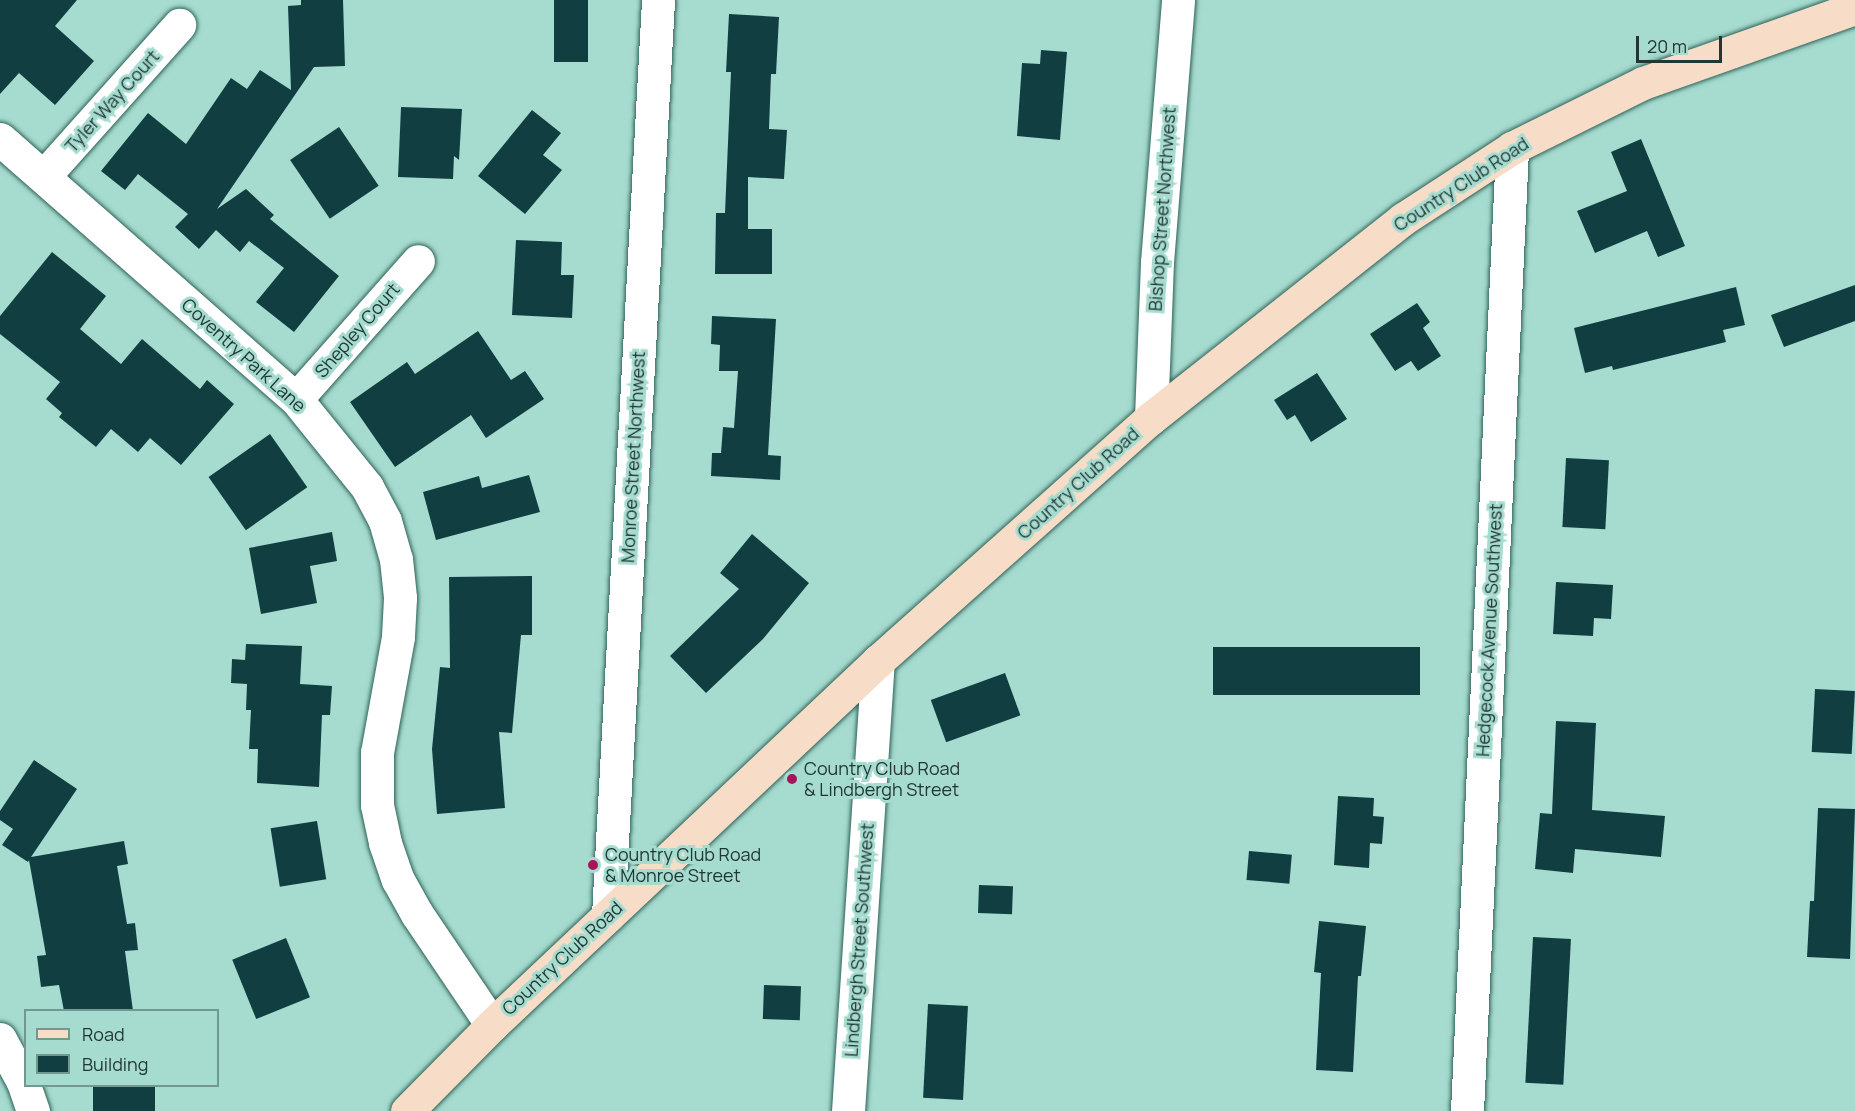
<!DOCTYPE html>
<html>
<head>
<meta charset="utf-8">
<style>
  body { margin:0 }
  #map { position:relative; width:1855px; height:1111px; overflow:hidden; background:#a6dbcf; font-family:Manrope,sans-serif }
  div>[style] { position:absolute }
  .building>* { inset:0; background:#113f41; transform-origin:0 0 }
  .roads { filter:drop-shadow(0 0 2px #2f6258) drop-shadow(0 0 2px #2f6258) }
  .minor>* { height:33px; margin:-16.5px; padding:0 16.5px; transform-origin:16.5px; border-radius:16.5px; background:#fff }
  .major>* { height:33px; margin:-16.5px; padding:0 16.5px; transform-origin:16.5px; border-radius:16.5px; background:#f7ddc8 }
  .dots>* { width:16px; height:16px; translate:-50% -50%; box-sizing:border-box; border:3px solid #a6dbcf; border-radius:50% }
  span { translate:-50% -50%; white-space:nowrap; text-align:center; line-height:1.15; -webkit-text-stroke:6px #a6dbcf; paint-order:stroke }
  .street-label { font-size:18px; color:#213732 }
  .poi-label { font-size:18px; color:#213732 }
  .left { translate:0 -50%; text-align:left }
  .legend { position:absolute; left:24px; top:1009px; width:195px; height:78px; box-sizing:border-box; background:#a6dbcf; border:2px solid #719990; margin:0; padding:8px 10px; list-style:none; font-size:18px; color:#213732 }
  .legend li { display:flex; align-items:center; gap:12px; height:30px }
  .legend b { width:30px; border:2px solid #719990 }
  .scale { position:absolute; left:1636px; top:36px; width:86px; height:27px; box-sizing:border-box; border:3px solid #213732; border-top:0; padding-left:8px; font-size:18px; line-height:21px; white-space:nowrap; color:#213732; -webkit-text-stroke:4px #a6dbcf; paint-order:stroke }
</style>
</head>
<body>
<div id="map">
  <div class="building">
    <i style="clip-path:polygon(0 0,77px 0,55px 26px,94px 61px,55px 105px,19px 73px,0 94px)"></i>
    <i style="clip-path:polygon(301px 0,343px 0,345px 66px,314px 67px,217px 209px,246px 189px,274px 215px,270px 219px,339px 276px,294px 332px,256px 302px,284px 268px,249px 241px,240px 252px,216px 230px,199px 249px,175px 227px,188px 214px,138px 174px,125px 190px,101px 171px,148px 113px,186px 144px,231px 78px,247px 89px,260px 70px,291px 90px,288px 6px,301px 5px)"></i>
    <i style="left:554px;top:0;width:34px;height:62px"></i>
    <i style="clip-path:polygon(729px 14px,779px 17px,776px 74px,771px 74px,769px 129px,787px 130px,784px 179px,748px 177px,748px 229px,772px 229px,772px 274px,715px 274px,716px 213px,725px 213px,731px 72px,726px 72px)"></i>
    <i style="clip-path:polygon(1041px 50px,1067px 52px,1060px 140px,1017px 136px,1022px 63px,1040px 64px)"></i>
    <i style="clip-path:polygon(401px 107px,462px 109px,459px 160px,454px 156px,453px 179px,398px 177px)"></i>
    <i style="clip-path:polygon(532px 110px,561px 133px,543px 155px,562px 170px,525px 214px,478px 176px)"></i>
    <i style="left:339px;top:127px;width:71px;height:59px;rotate:56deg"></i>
    <i style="clip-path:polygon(1641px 139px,1685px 246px,1658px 257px,1647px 231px,1595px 253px,1577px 211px,1627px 191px,1611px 152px)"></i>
    <i style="clip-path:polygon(516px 240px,562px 242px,561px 275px,574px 275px,572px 318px,512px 315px)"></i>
    <i style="clip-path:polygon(52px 252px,106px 296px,80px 329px,121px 364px,142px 339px,200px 389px,207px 380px,234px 404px,181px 465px,150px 438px,138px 452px,111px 429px,96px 447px,59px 417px,62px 413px,46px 399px,60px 382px,0 334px,0 316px)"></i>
    <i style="clip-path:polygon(1855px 285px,1855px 321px,1784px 347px,1771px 315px)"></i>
    <i style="clip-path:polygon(1736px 287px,1745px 325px,1723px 330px,1726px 342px,1613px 370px,1612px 366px,1585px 373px,1574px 328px)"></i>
    <i style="clip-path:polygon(1417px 303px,1430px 322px,1423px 328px,1441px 356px,1418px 371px,1411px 361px,1395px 371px,1370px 334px)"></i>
    <i style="clip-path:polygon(712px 316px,776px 319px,768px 455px,781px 456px,780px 480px,711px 476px,712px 453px,721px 453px,723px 427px,734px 428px,738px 371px,719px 371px,720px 345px,711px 344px)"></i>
    <i style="clip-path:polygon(478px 331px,511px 380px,525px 371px,544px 399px,486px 438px,471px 415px,395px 467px,350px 402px,407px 362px,415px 374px)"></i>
    <i style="clip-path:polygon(1317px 373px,1347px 419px,1311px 442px,1295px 415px,1287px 420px,1274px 400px)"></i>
    <i style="left:270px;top:434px;width:65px;height:75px;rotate:55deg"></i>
    <i style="left:1566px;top:458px;width:43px;height:69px;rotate:3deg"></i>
    <i style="clip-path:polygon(529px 475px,540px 512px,436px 540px,423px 492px,479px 476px,482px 488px)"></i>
    <i style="clip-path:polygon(332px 532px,337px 561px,310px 566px,317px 603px,261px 614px,249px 548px)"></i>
    <i style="clip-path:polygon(752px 534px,809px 583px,763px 639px,706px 693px,670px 656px,739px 589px,720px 573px)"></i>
    <i style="clip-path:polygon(532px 576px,532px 635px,521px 635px,512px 733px,499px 732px,505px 808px,437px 814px,432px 749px,440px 667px,450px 668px,449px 577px)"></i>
    <i style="clip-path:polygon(1556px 582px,1613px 585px,1611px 619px,1594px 618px,1593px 636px,1553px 634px)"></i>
    <i style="clip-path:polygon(246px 644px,302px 646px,300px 684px,332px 686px,330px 715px,322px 715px,319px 787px,257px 783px,258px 749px,249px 749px,251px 710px,246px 710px,247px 684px,231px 683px,232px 659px,245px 660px)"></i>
    <i style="left:1213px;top:647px;width:207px;height:48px"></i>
    <i style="left:1005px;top:673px;width:45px;height:79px;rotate:70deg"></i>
    <i style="left:1815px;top:689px;width:40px;height:63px;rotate:3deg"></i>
    <i style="clip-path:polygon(1556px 721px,1596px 723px,1592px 810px,1665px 816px,1661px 857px,1575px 849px,1573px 873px,1535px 869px,1540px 813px,1552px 814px)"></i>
    <i style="clip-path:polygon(34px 760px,77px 789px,31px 857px,124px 841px,128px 864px,117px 866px,127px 924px,135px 923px,138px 950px,125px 951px,133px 1011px,64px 1011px,59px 985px,41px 987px,37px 956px,46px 955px,29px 860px,28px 862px,2px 845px,13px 829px,0 820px,0 811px)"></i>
    <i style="clip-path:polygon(1338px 796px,1374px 798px,1373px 816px,1384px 817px,1382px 844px,1370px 843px,1369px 868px,1334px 865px)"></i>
    <i style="clip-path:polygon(1818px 808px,1855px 809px,1850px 959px,1807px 957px,1810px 901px,1814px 901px)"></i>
    <i style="left:317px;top:821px;width:59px;height:47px;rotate:81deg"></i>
    <i style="left:1249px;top:851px;width:43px;height:29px;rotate:5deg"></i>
    <i style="left:979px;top:885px;width:34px;height:28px;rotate:2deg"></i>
    <i style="clip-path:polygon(1319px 921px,1366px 926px,1361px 976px,1358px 976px,1353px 1072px,1316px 1070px,1321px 973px,1314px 972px)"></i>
    <i style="left:1533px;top:937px;width:38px;height:146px;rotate:3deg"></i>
    <i style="left:286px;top:938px;width:64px;height:58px;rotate:68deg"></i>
    <i style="left:764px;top:985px;width:37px;height:34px;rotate:2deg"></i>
    <i style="left:928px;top:1004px;width:40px;height:94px;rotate:3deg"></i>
    <i style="left:93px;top:1086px;width:62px;height:25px"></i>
  </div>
  <div class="roads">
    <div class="minor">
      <i style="left:0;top:139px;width:394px;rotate:41.3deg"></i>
      <i style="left:296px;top:399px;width:113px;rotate:51.1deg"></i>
      <i style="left:367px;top:487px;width:38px;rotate:62deg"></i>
      <i style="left:385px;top:521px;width:40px;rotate:74deg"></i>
      <i style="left:396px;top:559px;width:39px;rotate:84deg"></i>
      <i style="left:400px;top:598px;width:39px;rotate:93deg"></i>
      <i style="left:398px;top:637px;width:117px;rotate:100.3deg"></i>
      <i style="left:377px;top:752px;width:53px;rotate:90deg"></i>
      <i style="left:377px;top:805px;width:39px;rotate:78deg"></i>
      <i style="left:385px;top:843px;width:39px;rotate:71deg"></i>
      <i style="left:398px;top:880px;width:39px;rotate:61deg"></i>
      <i style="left:417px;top:914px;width:134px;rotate:56deg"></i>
      <i style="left:44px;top:176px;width:203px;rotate:-48.2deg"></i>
      <i style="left:296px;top:399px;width:184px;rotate:-48.5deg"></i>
      <i style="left:1151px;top:418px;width:156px;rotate:-87.8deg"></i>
      <i style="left:1157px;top:262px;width:263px;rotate:-85.4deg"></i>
      <i style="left:608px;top:915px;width:916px;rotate:-86.87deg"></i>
      <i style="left:0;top:1039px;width:49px;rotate:61.9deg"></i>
      <i style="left:23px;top:1082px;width:31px;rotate:71deg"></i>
      <i style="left:848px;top:1111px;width:451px;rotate:-86.2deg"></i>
      <i style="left:1467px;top:1111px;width:964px;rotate:-87.32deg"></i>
    </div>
    <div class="major">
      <i style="left:407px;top:1111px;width:121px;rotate:-45.3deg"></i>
      <i style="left:492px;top:1025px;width:531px;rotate:-43.32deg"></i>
      <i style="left:878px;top:661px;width:365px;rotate:-41.7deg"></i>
      <i style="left:1151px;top:418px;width:321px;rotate:-38.3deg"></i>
      <i style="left:1403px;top:219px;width:130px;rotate:-33.1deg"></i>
      <i style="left:1512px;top:148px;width:146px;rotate:-26.4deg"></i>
      <i style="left:1643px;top:83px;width:225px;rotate:-19.5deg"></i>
    </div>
  </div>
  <div class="dots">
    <i style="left:792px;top:779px;background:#a41559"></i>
    <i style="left:593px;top:865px;background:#a41559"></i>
  </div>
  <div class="street-label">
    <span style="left:112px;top:101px;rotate:-48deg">Tyler Way Court</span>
    <span style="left:1461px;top:184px;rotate:-33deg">Country Club Road</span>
    <span style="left:1162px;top:209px;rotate:-86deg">Bishop Street Northwest</span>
    <span style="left:357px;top:330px;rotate:-49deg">Shepley Court</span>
    <span style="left:244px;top:355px;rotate:42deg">Coventry Park Lane</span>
    <span style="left:633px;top:457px;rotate:-87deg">Monroe Street Northwest</span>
    <span style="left:1078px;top:483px;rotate:-42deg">Country Club Road</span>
    <span style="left:1489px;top:630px;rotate:-87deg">Hedgecock Avenue Southwest</span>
    <span style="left:859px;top:940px;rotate:-86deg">Lindbergh Street Southwest</span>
    <span style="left:562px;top:958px;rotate:-43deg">Country Club Road</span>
  </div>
  <div class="poi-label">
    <span class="left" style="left:804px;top:779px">Country Club Road<br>&amp; Lindbergh Street</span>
    <span class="left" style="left:605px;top:865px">Country Club Road<br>&amp; Monroe Street</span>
  </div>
  <ul class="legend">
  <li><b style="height:8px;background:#f7ddc8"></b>Road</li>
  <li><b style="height:16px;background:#113f41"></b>Building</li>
  </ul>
  <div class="scale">20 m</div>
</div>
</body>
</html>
